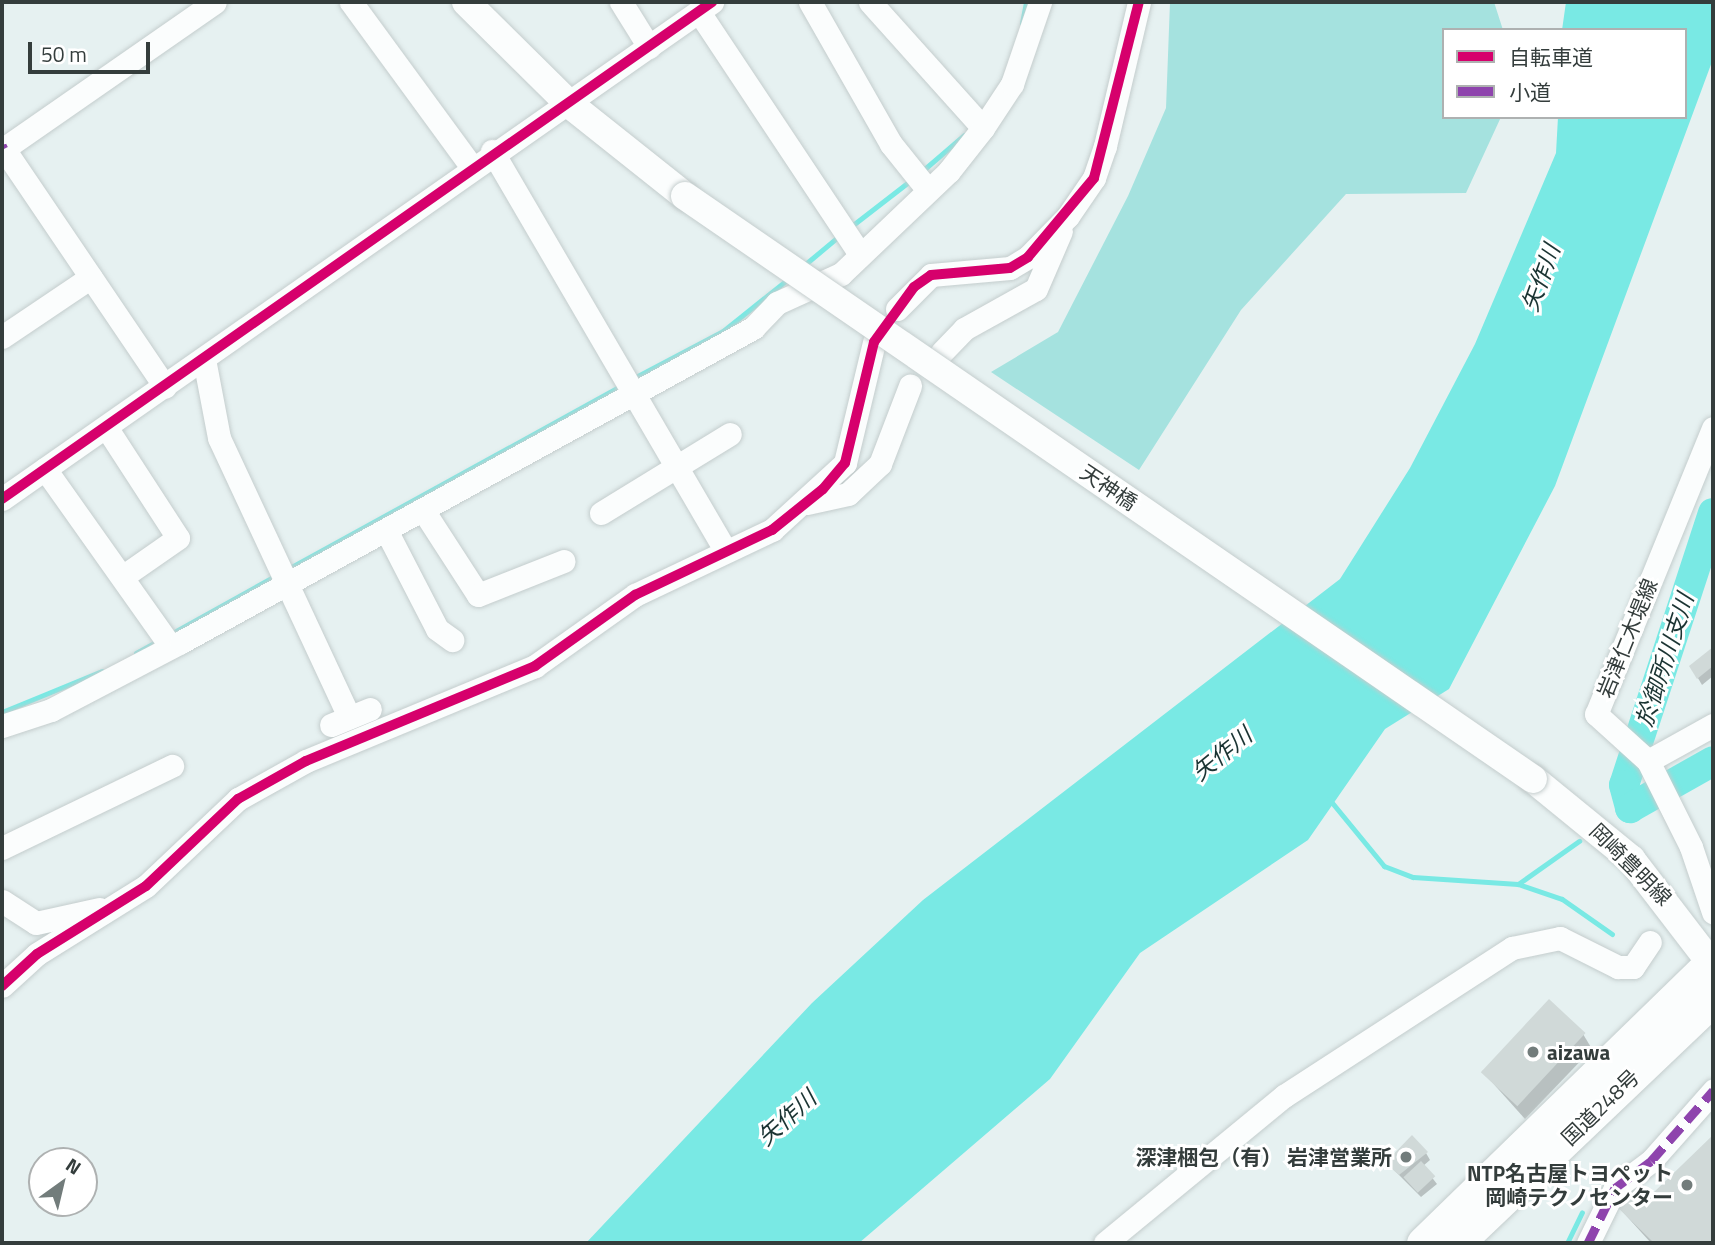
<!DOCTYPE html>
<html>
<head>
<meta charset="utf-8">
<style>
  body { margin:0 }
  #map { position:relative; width:1715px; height:1245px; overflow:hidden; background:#e6f1f1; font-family:"Titillium Web","Noto Sans JP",sans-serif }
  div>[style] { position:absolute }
  .green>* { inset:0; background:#a5e2df }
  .water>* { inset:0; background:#79e9e4 }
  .shadow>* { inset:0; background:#0003 }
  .stream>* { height:5px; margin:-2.5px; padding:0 2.5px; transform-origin:2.5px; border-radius:2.5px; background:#79e9e4 }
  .river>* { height:30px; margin:-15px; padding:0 15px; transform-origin:15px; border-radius:15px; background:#79e9e4 }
  .building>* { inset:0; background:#d0d9d8; transform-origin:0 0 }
  .roads { filter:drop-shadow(0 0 2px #c4cdcd) drop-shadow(0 0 2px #c4cdcd) }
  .minor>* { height:23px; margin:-11.5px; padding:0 11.5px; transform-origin:11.5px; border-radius:11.5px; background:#fbfdfd }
  .major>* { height:28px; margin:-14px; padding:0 14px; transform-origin:14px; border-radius:14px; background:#fbfdfd }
  .highway>* { height:33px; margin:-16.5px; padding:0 16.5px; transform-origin:16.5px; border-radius:16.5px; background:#fbfdfd }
  .bridges { filter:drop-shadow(0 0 2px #c4cdcd) drop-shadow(0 0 2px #c4cdcd) }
  .major-bridge>* { height:28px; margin:-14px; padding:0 14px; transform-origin:14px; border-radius:14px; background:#fbfdfd }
  .quiet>* { height:9px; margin-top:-4.5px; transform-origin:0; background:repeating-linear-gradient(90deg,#8e44ad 0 18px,transparent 0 27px) }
  .cycleway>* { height:10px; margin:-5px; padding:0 5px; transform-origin:5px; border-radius:5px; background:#d6006c }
  .dots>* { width:19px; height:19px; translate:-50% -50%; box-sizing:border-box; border:4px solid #fff; border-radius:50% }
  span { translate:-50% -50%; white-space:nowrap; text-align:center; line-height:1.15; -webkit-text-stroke:6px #fff; paint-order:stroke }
  .street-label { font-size:21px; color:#343d3c }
  .poi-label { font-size:21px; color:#343d3c; font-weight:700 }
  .left { translate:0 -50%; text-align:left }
  .right { translate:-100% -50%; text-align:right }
  .water-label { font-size:23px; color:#1b3433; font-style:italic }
  .frame { position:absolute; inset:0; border:4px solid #343d3c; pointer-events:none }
  .legend { position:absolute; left:1442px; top:28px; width:245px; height:91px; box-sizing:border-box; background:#fff; border:2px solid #aeb1b1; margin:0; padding:9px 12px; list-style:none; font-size:21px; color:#343d3c }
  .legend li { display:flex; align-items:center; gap:14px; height:35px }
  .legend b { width:35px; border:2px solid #aeb1b1 }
  .north { position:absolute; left:28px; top:1147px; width:70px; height:70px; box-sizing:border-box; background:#fff; border:2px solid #aeb1b1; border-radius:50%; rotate:34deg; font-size:19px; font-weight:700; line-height:28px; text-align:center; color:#343d3c }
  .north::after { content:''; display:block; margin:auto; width:24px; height:32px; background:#727c7b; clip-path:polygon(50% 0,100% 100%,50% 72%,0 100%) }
  .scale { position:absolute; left:28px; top:42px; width:122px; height:32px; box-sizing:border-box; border:4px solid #343d3c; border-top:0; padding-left:9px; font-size:21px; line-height:24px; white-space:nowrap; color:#343d3c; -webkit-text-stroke:5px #fff; paint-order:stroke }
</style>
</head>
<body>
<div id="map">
  <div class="green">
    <i style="clip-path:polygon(1170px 2px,1494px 2px,1503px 30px,1444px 30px,1444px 117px,1501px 117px,1466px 193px,1346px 194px,1241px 310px,1139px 470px,991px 372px,1058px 332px,1128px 196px,1166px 108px)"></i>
  </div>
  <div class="water">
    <i style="clip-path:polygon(1566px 2px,1713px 2px,1713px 59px,1555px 486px,1449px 689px,1385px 729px,1308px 840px,1140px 953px,1050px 1079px,859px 1243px,586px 1243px,812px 1003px,923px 900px,1340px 579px,1410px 468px,1475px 344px,1556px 153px,1558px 117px,1685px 117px,1685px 30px,1562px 30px)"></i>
  </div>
  <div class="shadow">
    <i style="clip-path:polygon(1713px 649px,1713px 676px,1702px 685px,1691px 666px)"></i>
    <i style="clip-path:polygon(1583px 1034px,1592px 1049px,1525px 1119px,1482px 1071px)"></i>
    <i style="clip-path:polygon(1713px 1137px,1713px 1243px,1651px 1243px,1612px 1200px,1652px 1196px)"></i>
    <i style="clip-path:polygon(1426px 1153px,1430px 1160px,1423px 1166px,1437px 1184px,1421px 1197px,1387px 1163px)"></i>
  </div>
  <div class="stream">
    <i style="left:1022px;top:23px;width:21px;rotate:-79deg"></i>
    <i style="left:921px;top:172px;width:57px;rotate:-40.7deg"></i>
    <i style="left:849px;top:228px;width:78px;rotate:-37.7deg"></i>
    <i style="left:803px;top:266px;width:47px;rotate:-39.8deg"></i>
    <i style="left:632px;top:379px;width:103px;rotate:-27.8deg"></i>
    <i style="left:723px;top:331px;width:83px;rotate:-38.7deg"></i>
    <i style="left:286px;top:570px;width:386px;rotate:-28.8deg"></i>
    <i style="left:169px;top:635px;width:124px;rotate:-29.1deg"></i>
    <i style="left:136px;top:653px;width:25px;rotate:-29deg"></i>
    <i style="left:2px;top:712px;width:108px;rotate:-22.3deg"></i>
    <i style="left:1329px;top:799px;width:87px;rotate:50.6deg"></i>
    <i style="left:1384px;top:866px;width:31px;rotate:21deg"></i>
    <i style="left:1413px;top:877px;width:105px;rotate:3.8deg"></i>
    <i style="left:1518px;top:884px;width:75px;rotate:-35.2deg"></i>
    <i style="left:1620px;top:813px;width:11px;rotate:-27deg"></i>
    <i style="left:1518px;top:884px;width:46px;rotate:18.8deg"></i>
    <i style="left:1562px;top:899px;width:61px;rotate:35deg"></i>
    <i style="left:1567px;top:1243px;width:34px;rotate:-64deg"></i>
  </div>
  <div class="river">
    <i style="left:1713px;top:513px;width:286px;rotate:108.1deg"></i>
    <i style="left:1624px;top:785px;width:24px;rotate:75deg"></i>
    <i style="left:1630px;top:808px;width:95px;rotate:-29.5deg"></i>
  </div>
  <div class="building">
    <i style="clip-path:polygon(1713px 647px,1713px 666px,1697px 679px,1689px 666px)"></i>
    <i style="left:1549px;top:999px;width:50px;height:100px;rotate:43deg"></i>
    <i style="clip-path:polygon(1412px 1135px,1428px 1152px,1399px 1175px,1385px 1163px)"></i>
    <i style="clip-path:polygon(1713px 1135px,1713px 1243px,1654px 1243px,1610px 1200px,1635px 1176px,1652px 1194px)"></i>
    <i style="left:1421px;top:1161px;width:21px;height:24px;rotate:47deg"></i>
  </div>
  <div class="roads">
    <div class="minor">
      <i style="left:351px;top:2px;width:203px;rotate:53.8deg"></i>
      <i style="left:621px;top:2px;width:53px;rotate:58.1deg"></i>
      <i style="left:810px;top:2px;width:163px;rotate:60.3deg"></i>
      <i style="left:891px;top:144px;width:58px;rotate:51.3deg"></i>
      <i style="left:870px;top:2px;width:169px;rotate:48.1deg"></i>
      <i style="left:699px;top:12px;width:289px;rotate:56.4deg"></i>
      <i style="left:4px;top:149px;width:287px;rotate:55.9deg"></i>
      <i style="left:2px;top:150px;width:259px;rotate:-34.8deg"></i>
      <i style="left:492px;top:151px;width:463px;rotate:59.7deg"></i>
      <i style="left:897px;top:309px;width:48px;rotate:-45deg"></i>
      <i style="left:931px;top:275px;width:79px;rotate:-5.1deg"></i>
      <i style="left:1010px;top:268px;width:21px;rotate:-31deg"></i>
      <i style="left:1028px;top:257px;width:57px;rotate:-45.7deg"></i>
      <i style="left:1068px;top:216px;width:46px;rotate:-55.6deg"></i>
      <i style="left:1094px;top:178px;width:34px;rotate:-71deg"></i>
      <i style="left:1105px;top:146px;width:148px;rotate:-76.7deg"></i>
      <i style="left:2px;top:337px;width:107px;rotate:-34deg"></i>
      <i style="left:942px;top:352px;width:32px;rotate:-46deg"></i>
      <i style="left:964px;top:329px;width:82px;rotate:-29.1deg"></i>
      <i style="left:1036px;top:289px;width:63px;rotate:-66.7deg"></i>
      <i style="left:204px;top:359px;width:80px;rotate:79.2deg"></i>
      <i style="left:219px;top:438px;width:308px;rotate:65deg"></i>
      <i style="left:106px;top:427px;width:132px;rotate:57deg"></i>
      <i style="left:178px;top:538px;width:68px;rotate:145.1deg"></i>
      <i style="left:1713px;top:428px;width:309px;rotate:112.2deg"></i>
      <i style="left:1596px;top:714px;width:70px;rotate:42.1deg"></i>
      <i style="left:1648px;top:761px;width:96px;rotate:63.4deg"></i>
      <i style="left:1691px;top:847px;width:69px;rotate:71.3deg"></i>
      <i style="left:45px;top:469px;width:218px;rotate:54.7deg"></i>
      <i style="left:2px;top:499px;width:867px;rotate:-34.99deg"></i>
      <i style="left:807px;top:503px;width:42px;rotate:-12.4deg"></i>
      <i style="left:848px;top:494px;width:44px;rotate:-43.2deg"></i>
      <i style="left:880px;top:464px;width:84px;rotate:-69deg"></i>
      <i style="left:423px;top:510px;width:101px;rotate:57.1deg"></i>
      <i style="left:478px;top:595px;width:92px;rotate:-21.6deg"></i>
      <i style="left:601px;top:513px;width:151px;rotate:-31.5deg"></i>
      <i style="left:386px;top:530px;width:111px;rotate:62.7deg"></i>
      <i style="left:437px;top:629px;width:19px;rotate:36deg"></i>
      <i style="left:331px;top:725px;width:42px;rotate:-22.3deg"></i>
      <i style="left:2px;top:726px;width:52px;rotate:-18.1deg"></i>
      <i style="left:51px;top:710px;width:147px;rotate:-27.6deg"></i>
      <i style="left:181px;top:642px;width:653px;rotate:-28.76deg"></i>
      <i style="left:753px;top:328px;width:35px;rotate:-46deg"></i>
      <i style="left:777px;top:303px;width:70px;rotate:-24.4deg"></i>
      <i style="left:841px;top:274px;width:149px;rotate:-43.6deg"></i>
      <i style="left:949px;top:171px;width:55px;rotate:-51.7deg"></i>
      <i style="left:983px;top:128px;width:53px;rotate:-56.6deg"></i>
      <i style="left:1012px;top:84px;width:87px;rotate:-71.1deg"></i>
      <i style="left:1648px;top:761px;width:74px;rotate:-29deg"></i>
      <i style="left:2px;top:848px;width:189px;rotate:-25.8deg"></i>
      <i style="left:2px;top:901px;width:40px;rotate:32.9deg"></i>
      <i style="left:36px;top:923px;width:65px;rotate:-12.5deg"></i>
      <i style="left:2px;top:986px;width:47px;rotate:-42.4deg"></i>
      <i style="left:37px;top:954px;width:128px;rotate:-32deg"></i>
      <i style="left:146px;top:886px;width:127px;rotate:-43.4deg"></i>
      <i style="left:238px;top:799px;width:78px;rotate:-29.2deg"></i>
      <i style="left:306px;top:761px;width:248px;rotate:-22.5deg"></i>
      <i style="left:535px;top:666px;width:123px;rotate:-35.4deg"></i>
      <i style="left:635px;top:595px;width:152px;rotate:-25.4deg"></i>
      <i style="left:772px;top:530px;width:99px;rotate:-42.5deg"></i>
      <i style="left:845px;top:463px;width:124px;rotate:-76.5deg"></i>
      <i style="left:1105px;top:1243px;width:232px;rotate:-39.4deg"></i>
      <i style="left:1284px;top:1096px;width:272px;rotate:-33deg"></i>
      <i style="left:1512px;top:948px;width:49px;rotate:-11.8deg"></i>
      <i style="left:1560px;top:938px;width:65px;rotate:26.6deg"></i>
      <i style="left:1618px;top:967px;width:15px"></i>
      <i style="left:1633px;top:967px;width:30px;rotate:-56deg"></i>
      <i style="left:1588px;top:1243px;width:61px;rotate:-63.9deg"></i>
      <i style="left:1615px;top:1188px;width:45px;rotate:-36.9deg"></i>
      <i style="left:1651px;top:1161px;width:94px;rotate:-48.5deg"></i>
    </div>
    <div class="major">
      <i style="left:466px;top:2px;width:144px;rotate:44.7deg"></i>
      <i style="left:568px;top:103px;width:149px;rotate:38.5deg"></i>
      <i style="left:1533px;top:779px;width:127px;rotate:39.2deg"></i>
      <i style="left:1631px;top:859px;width:135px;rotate:52.5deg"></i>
    </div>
    <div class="highway">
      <i style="left:1423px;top:1243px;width:405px;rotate:-44.2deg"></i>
      <i style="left:1457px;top:1243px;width:354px;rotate:-43.6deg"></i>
    </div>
  </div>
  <div class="bridges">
    <div class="major-bridge">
      <i style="left:685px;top:196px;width:1029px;rotate:34.51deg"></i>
    </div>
  </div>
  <div class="quiet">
    <i style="left:2px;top:145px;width:4px;rotate:63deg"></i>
    <i style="left:1588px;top:1243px;width:61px;rotate:-63.9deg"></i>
    <i style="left:1615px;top:1188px;width:45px;rotate:-36.9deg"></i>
    <i style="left:1651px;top:1161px;width:94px;rotate:-48.5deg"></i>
  </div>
  <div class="cycleway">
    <i style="left:2px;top:499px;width:867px;rotate:-34.99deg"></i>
    <i style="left:2px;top:986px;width:47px;rotate:-42.4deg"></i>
    <i style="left:37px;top:954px;width:128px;rotate:-32deg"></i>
    <i style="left:146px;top:886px;width:127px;rotate:-43.4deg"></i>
    <i style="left:238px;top:799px;width:78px;rotate:-29.2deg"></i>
    <i style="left:306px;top:761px;width:248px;rotate:-22.5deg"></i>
    <i style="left:535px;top:666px;width:123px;rotate:-35.4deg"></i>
    <i style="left:635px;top:595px;width:152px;rotate:-25.4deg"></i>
    <i style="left:772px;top:530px;width:65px;rotate:-38.8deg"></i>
    <i style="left:823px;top:489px;width:34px;rotate:-50deg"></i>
    <i style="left:845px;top:463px;width:124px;rotate:-76.5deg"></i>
    <i style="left:874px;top:342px;width:68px;rotate:-54deg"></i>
    <i style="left:914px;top:287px;width:21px;rotate:-35deg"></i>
    <i style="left:931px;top:275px;width:79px;rotate:-5.1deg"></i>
    <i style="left:1010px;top:268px;width:21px;rotate:-31deg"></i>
    <i style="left:1028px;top:257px;width:103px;rotate:-50.1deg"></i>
    <i style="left:1094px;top:178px;width:182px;rotate:-75.7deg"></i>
  </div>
  <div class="dots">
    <i style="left:1533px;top:1052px;background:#727c7b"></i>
    <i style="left:1406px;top:1157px;background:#727c7b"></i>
    <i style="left:1687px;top:1185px;background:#727c7b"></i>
  </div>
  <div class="street-label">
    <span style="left:1109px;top:487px;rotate:34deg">天神橋</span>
    <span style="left:1627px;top:638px;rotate:-68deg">岩津仁木堤線</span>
    <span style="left:1631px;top:864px;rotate:45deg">岡崎豊明線</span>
    <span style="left:1600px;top:1107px;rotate:-44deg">国道248号</span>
  </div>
  <div class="poi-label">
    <span class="left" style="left:1547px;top:1052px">aizawa</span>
    <span class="right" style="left:1392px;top:1157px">深津梱包（有） 岩津営業所</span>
    <span class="right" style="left:1673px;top:1185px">NTP名古屋トヨペット<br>岡崎テクノセンター</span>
  </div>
  <div class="water-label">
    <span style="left:1541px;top:278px;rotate:-70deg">矢作川</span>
    <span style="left:1665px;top:660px;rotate:-72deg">於御所川支川</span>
    <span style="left:1222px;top:754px;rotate:-39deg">矢作川</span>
    <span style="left:787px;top:1118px;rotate:-42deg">矢作川</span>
  </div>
  <div class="frame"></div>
  <ul class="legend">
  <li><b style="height:9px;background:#d6006c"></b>自転車道</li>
  <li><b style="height:9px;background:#8e44ad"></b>小道</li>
  </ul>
  <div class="north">N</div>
  <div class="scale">50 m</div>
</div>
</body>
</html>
